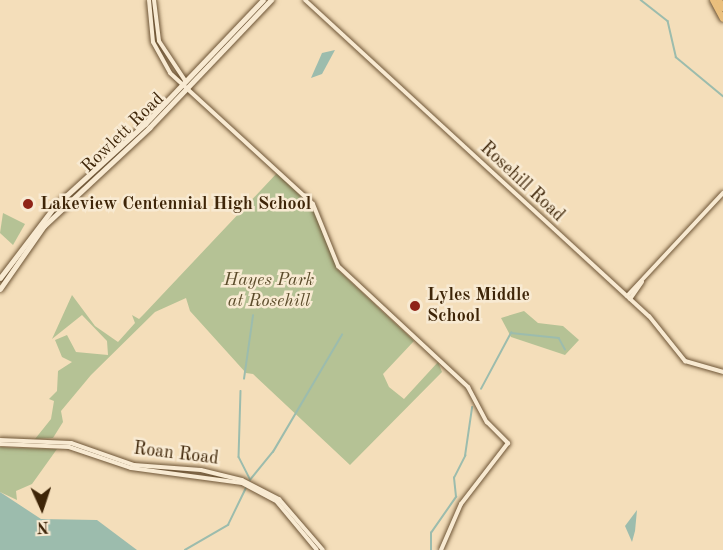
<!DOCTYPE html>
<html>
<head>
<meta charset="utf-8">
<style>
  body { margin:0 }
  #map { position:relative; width:723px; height:550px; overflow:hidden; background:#f4deba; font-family:"Old Standard TT",serif }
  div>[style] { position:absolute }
  .green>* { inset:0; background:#b5c295 }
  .water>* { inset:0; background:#9cbcad }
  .stream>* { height:1.5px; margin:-0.75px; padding:0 0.75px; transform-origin:0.75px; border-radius:0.75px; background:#9cbcad }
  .roads { filter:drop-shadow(0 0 2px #6c5334) drop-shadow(0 0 2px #6c5334) }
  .tertiary>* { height:4px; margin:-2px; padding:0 2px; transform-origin:2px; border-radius:2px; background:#f8ead2 }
  .secondary>* { height:4.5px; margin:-2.25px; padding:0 2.25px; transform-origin:2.25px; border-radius:2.25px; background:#f8ead2 }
  .primary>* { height:6px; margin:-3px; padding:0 3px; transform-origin:3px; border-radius:3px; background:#eabf7d }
  .dots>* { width:16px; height:16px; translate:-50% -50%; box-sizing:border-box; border:3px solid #f8ead2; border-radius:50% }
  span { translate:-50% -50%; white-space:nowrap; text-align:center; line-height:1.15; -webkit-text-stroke:5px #f8ead2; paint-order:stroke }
  .street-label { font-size:18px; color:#3e2508 }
  .poi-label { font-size:18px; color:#3e2508; font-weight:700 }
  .left { translate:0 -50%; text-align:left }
  .park-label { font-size:18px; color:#5c4c2b; font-style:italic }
  .north { position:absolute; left:12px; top:478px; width:60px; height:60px; -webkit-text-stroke:4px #f8ead2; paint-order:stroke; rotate:177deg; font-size:16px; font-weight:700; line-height:24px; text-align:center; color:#3e2508 }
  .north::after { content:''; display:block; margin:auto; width:21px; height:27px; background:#3e2508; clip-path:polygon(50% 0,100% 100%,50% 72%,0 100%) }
</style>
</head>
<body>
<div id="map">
  <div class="green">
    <i style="clip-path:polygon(277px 173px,318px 213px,337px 269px,414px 341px,383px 374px,389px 387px,404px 399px,438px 362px,442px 372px,350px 465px,253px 374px,246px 373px,190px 311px,186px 298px,155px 312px,91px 375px,61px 411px,63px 422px,53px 438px,35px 439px,51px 419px,54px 401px,49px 399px,57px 391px,58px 371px,72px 362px,62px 357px,55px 340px,67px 335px,76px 352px,108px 355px,107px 341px,82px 315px,52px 339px,72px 295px,95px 326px,118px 342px,135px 323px,132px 315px,139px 319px,144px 314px)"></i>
    <i style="clip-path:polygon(3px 213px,25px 224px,13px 245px,0 233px)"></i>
    <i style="clip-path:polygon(524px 311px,538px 323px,563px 326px,579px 340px,565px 355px,511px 337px,501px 318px)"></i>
    <i style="clip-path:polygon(0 447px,17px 448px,57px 449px,32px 484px,16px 491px,17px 500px,0 492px)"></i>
  </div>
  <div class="water">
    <i style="clip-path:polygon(335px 50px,322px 74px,311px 78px,322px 53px)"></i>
    <i style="clip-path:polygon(0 492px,41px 519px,97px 520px,137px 550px,0 550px)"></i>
    <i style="clip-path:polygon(637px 510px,635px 531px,632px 542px,625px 526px)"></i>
  </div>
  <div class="stream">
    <i style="left:641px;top:0;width:34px;rotate:38deg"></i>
    <i style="left:668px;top:21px;width:37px;rotate:77deg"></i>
    <i style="left:676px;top:57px;width:61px;rotate:39.7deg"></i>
    <i style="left:244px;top:379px;width:64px;rotate:-81.9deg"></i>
    <i style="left:481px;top:389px;width:64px;rotate:-61.8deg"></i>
    <i style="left:511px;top:333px;width:48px;rotate:5.9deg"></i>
    <i style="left:559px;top:338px;width:13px;rotate:61deg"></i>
    <i style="left:241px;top:391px;width:66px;rotate:91.7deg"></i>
    <i style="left:239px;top:457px;width:25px;rotate:63deg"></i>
    <i style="left:250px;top:480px;width:36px;rotate:-51deg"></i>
    <i style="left:273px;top:452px;width:136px;rotate:-59.5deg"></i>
    <i style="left:185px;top:550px;width:50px;rotate:-30.2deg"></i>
    <i style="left:228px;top:525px;width:41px;rotate:-64.1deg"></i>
    <i style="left:431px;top:550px;width:17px;rotate:-90deg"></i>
    <i style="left:431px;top:533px;width:44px;rotate:-55.2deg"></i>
    <i style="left:456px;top:497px;width:19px;rotate:-96deg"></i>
    <i style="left:454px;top:478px;width:25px;rotate:-63deg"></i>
    <i style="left:465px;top:456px;width:49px;rotate:-81.7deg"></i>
  </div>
  <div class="roads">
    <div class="tertiary">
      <i style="left:149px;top:0;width:42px;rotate:84.6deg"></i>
      <i style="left:153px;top:42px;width:35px;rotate:61deg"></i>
      <i style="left:170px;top:73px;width:194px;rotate:42.5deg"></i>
      <i style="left:313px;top:204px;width:67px;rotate:68deg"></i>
      <i style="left:338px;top:266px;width:178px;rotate:42.9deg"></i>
      <i style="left:468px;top:387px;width:40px;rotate:62deg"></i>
      <i style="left:487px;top:422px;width:30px;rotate:45deg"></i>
      <i style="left:508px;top:443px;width:77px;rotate:127.6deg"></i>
      <i style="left:461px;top:504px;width:50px;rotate:113.5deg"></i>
      <i style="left:154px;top:0;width:41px;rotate:83deg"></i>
      <i style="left:159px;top:41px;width:49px;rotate:56.6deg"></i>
      <i style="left:305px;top:0;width:467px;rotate:42.6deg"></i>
      <i style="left:649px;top:316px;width:58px;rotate:51.3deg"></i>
      <i style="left:685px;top:361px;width:40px;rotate:16deg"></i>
      <i style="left:627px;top:296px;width:141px;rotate:-47deg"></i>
      <i style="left:630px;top:299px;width:21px;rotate:-55deg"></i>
      <i style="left:0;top:440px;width:71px;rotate:2.4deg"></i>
      <i style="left:71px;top:443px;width:67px;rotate:19.2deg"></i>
      <i style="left:134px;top:465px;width:67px;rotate:4.3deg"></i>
      <i style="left:201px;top:470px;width:42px;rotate:13.7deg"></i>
      <i style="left:242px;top:480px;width:42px;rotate:27.2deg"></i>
      <i style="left:279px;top:499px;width:67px;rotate:49.2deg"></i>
      <i style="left:0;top:444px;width:69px;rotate:2.5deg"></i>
      <i style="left:69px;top:447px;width:65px;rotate:18.7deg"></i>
      <i style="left:131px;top:468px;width:112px;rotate:7.7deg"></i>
      <i style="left:242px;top:483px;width:40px;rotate:28deg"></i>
      <i style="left:277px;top:502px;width:62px;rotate:50.2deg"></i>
    </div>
    <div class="secondary">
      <i style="left:0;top:278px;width:89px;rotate:-52.7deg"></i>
      <i style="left:54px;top:207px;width:123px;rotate:-42.4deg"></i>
      <i style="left:145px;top:124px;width:171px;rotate:-46.4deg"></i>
      <i style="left:0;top:289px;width:77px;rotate:-55.1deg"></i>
      <i style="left:44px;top:226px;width:144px;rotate:-43deg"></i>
      <i style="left:149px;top:128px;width:177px;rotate:-46.4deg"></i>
    </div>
    <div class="primary">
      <i style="left:713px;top:0;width:21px;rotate:62deg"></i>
      <i style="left:719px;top:0;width:9px;rotate:63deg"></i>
    </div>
  </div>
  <div class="dots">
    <i style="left:28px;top:204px;background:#8f2418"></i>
    <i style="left:415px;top:306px;background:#8f2418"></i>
  </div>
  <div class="street-label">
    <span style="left:123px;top:133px;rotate:-44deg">Rowlett Road</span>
    <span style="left:522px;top:182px;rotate:43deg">Rosehill Road</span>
    <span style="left:176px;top:454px;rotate:7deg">Roan Road</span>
  </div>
  <div class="poi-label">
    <span class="left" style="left:40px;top:204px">Lakeview Centennial High School</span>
    <span class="left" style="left:427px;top:306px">Lyles Middle<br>School</span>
  </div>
  <div class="park-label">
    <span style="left:269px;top:291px">Hayes Park<br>at Rosehill</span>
  </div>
  <div class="north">N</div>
</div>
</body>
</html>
